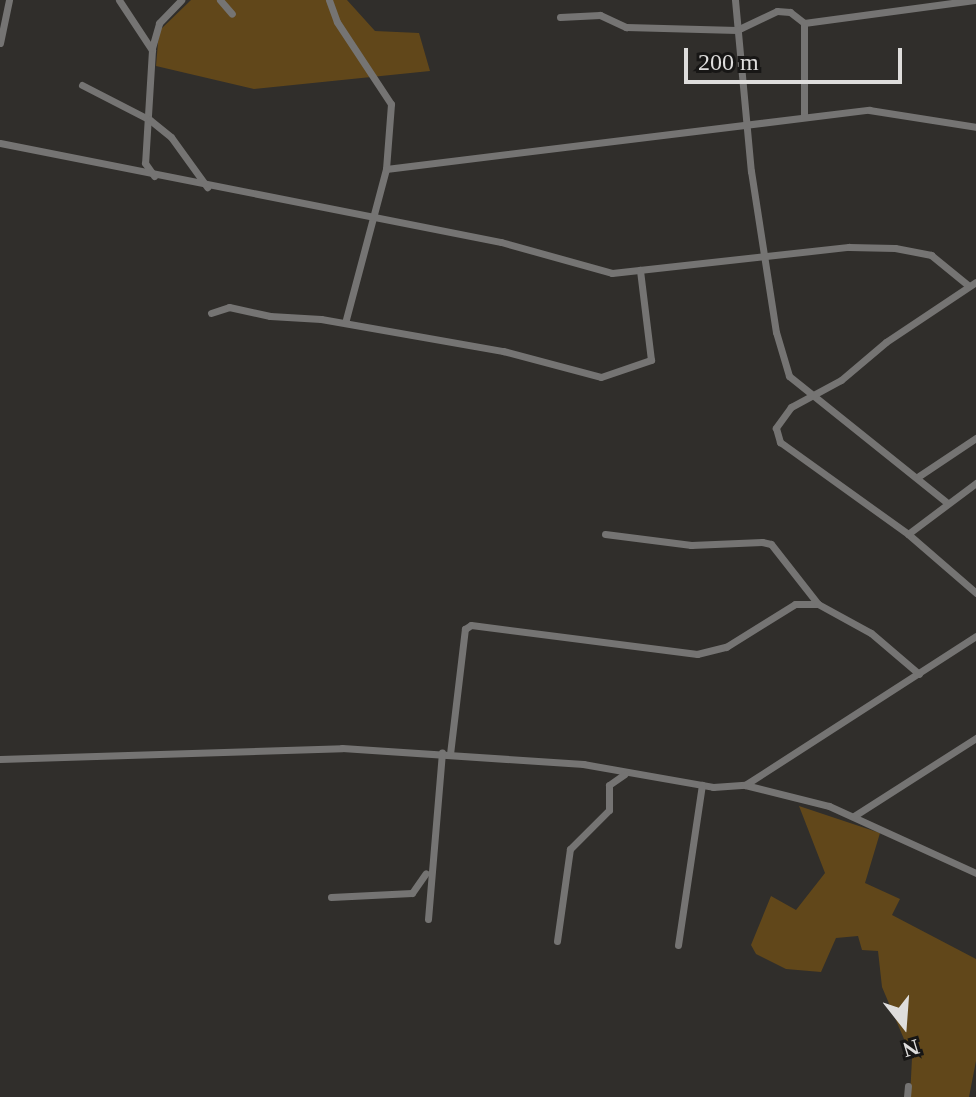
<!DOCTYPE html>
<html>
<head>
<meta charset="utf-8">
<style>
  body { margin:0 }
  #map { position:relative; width:976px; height:1097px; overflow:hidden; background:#302e2b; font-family:"Times New Roman",serif }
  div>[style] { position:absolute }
  .green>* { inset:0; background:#61471a }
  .minor>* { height:7px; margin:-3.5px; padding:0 3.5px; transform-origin:3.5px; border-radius:3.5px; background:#757473 }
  span { translate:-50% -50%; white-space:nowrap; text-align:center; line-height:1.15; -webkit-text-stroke:6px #171615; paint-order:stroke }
  .north { position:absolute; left:864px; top:985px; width:80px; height:80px; -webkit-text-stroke:6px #171615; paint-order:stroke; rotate:163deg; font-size:22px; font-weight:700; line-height:32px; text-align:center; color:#dedddc }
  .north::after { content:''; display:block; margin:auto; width:28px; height:36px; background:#dedddc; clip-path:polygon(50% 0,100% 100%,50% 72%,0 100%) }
  .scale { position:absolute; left:684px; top:48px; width:218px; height:36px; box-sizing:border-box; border:4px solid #dedddc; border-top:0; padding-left:10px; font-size:24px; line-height:28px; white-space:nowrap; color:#dedddc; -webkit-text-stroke:6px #171615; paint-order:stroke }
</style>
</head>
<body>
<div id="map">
  <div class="green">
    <i style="clip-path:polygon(191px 0,347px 0,375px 31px,419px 33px,430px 71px,254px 89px,156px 66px,159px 31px)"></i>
    <i style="clip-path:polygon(799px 806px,880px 833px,865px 883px,900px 899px,892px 915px,976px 959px,976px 1061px,969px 1097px,910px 1097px,912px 1058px,882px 987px,878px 951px,862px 950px,858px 936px,836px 938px,821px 972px,786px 969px,756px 954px,751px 945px,771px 896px,796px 910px,825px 873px)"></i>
  </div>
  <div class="minor">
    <i style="left:119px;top:0;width:60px;rotate:56.6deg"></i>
    <i style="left:152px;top:50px;width:113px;rotate:93.5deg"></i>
    <i style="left:145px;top:163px;width:16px;rotate:55deg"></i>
    <i style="left:220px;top:0;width:18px;rotate:49deg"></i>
    <i style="left:329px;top:0;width:23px;rotate:70deg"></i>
    <i style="left:337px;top:22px;width:98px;rotate:56.6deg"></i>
    <i style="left:391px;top:104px;width:65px;rotate:94.4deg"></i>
    <i style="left:386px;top:169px;width:159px;rotate:104.9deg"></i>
    <i style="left:735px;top:0;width:172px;rotate:84.7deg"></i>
    <i style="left:751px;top:171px;width:163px;rotate:81.2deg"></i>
    <i style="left:776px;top:332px;width:46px;rotate:73.5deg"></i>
    <i style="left:789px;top:376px;width:201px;rotate:38.7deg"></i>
    <i style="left:560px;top:17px;width:40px;rotate:-2.9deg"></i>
    <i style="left:600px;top:15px;width:29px;rotate:25deg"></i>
    <i style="left:626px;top:27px;width:111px;rotate:1.5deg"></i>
    <i style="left:737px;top:30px;width:44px;rotate:-25.4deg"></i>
    <i style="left:777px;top:11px;width:13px;rotate:4deg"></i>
    <i style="left:790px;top:12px;width:18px;rotate:38deg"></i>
    <i style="left:804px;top:23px;width:172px;rotate:-7.7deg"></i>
    <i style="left:804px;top:23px;width:93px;rotate:90deg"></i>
    <i style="left:0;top:43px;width:44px;rotate:-78.2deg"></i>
    <i style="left:152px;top:48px;width:26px;rotate:-74deg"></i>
    <i style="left:159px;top:23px;width:32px;rotate:-46deg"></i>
    <i style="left:82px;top:85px;width:76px;rotate:27.2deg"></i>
    <i style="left:150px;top:120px;width:27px;rotate:39deg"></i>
    <i style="left:171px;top:137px;width:62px;rotate:54.2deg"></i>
    <i style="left:0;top:143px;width:511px;rotate:11.18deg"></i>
    <i style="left:501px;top:242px;width:115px;rotate:15.6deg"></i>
    <i style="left:612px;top:273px;width:238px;rotate:-6.3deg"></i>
    <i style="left:849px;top:247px;width:46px;rotate:1.2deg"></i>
    <i style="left:895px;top:248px;width:37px;rotate:11deg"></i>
    <i style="left:931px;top:255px;width:49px;rotate:39.2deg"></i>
    <i style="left:386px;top:169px;width:487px;rotate:-7deg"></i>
    <i style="left:869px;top:110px;width:108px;rotate:9deg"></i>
    <i style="left:976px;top:282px;width:108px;rotate:146.3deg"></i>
    <i style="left:886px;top:342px;width:59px;rotate:139.8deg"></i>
    <i style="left:841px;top:380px;width:57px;rotate:151.6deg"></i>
    <i style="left:791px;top:407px;width:26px;rotate:126deg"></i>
    <i style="left:776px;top:428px;width:15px;rotate:74deg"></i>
    <i style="left:780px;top:442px;width:158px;rotate:35.7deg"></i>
    <i style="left:908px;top:534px;width:90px;rotate:40.9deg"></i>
    <i style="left:211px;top:313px;width:19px;rotate:-18deg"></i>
    <i style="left:229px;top:307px;width:42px;rotate:12.4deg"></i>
    <i style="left:270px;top:316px;width:51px;rotate:3.4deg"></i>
    <i style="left:321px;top:319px;width:185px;rotate:10deg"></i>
    <i style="left:503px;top:351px;width:101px;rotate:14.9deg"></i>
    <i style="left:601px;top:377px;width:53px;rotate:-18.8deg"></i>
    <i style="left:651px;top:360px;width:91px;rotate:-97deg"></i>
    <i style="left:919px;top:476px;width:69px;rotate:-33.7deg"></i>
    <i style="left:605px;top:534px;width:87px;rotate:7.3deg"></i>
    <i style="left:691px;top:545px;width:71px;rotate:-2.4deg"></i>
    <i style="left:762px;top:542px;width:9px;rotate:13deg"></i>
    <i style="left:771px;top:544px;width:76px;rotate:51.9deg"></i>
    <i style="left:908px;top:534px;width:85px;rotate:-36.9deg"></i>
    <i style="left:450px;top:754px;width:126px;rotate:-83.2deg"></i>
    <i style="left:465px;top:629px;width:7px;rotate:-34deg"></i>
    <i style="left:471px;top:625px;width:228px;rotate:7.3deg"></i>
    <i style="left:697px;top:654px;width:30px;rotate:-14deg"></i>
    <i style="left:726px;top:647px;width:81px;rotate:-31.9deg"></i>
    <i style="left:795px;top:604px;width:23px"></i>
    <i style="left:818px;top:604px;width:60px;rotate:28.7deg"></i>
    <i style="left:871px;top:633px;width:63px;rotate:40.5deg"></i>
    <i style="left:0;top:759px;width:342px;rotate:-1.8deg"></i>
    <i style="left:342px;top:748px;width:242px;rotate:3.8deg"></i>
    <i style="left:583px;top:764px;width:132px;rotate:10deg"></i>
    <i style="left:713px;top:787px;width:32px;rotate:-4deg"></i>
    <i style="left:745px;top:785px;width:87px;rotate:14deg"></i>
    <i style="left:829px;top:806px;width:162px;rotate:24.5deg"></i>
    <i style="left:745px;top:785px;width:275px;rotate:-32.8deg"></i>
    <i style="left:854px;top:816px;width:145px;rotate:-32.6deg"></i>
    <i style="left:331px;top:897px;width:81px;rotate:-2.8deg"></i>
    <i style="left:412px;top:893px;width:24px;rotate:-55deg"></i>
    <i style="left:428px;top:919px;width:167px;rotate:-85.2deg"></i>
    <i style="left:557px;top:941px;width:93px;rotate:-82deg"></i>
    <i style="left:570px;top:849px;width:55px;rotate:-45deg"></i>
    <i style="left:609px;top:810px;width:25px;rotate:-90deg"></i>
    <i style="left:609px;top:785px;width:19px;rotate:-35deg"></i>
    <i style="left:678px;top:945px;width:162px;rotate:-81.5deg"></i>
    <i style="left:907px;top:1097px;width:11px;rotate:-85deg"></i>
  </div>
  <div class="north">N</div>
  <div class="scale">200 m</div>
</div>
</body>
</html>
